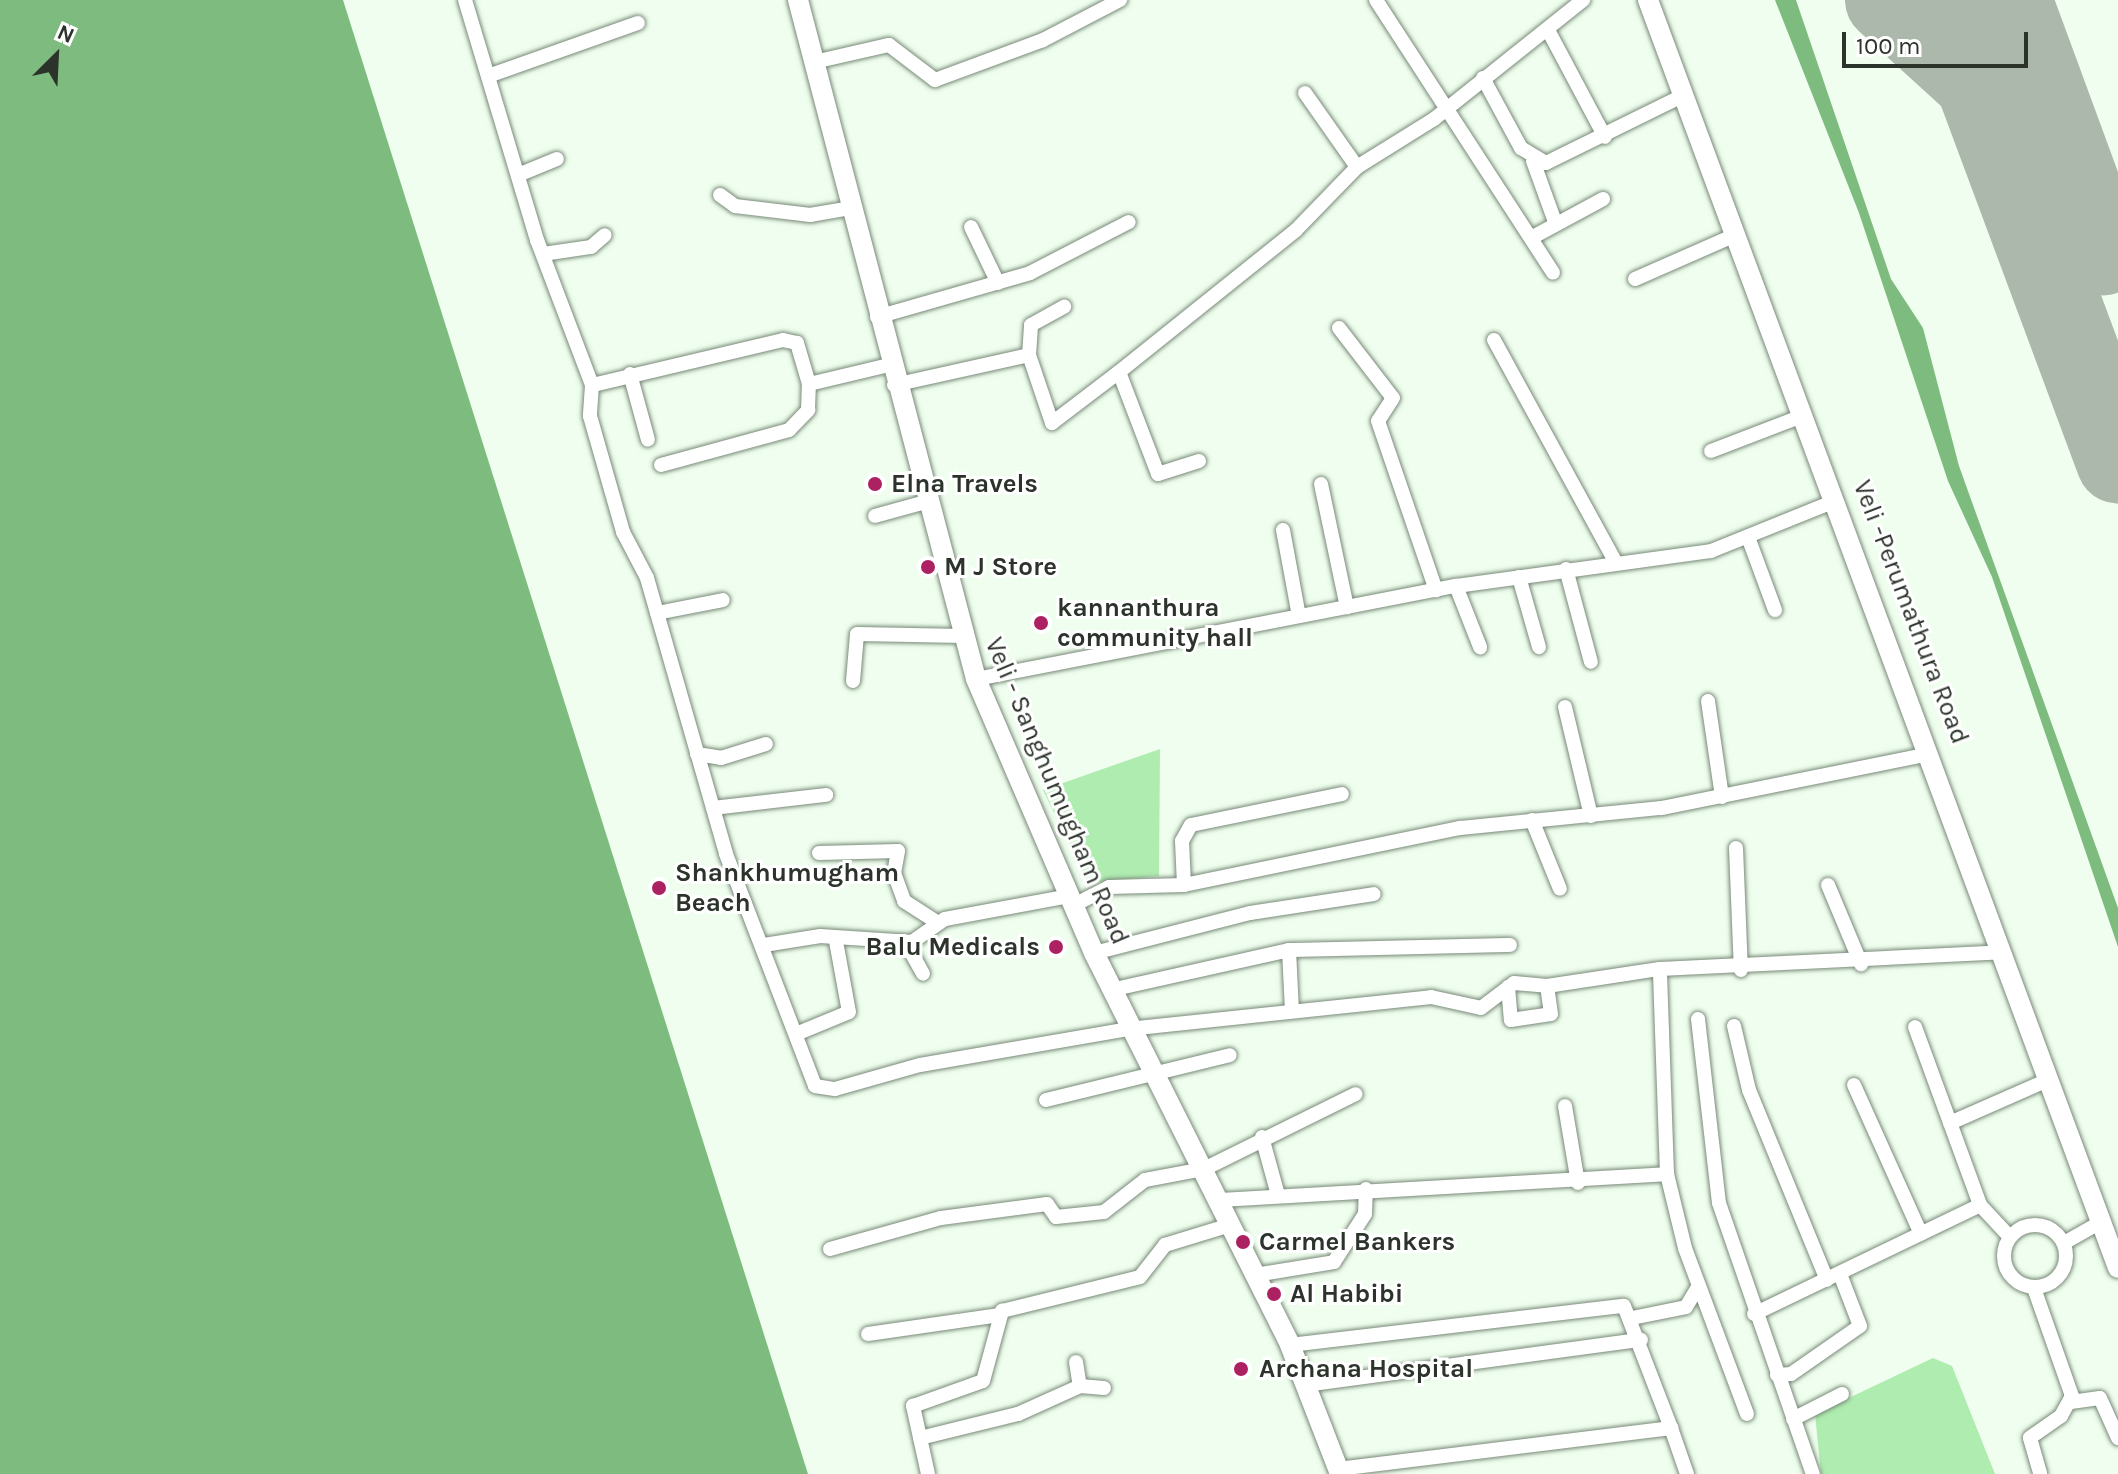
<!DOCTYPE html>
<html>
<head>
<meta charset="utf-8">
<style>
  body { margin:0 }
  #map { position:relative; width:2118px; height:1474px; overflow:hidden; background:#effeee; font-family:Karla,sans-serif }
  div>[style] { position:absolute }
  .green>* { inset:0; background:#afecb0 }
  .water>* { inset:0; background:#7ebb7f }
  .taxiway>* { height:34px; margin:-17px; padding:0 17px; transform-origin:17px; border-radius:17px; background:#acb8ab }
  .runway>* { height:84px; margin:-42px; padding:0 42px; transform-origin:42px; border-radius:42px; background:#acb8ab }
  .roads { filter:drop-shadow(0 0 2px #788978) drop-shadow(0 0 2px #788978) }
  .minor>* { height:14px; margin:-7px; padding:0 7px; transform-origin:7px; border-radius:7px; background:#fff }
  .minor>.ring { margin:-7px; padding:0; box-sizing:content-box; background:none; border:14px solid #fff; border-radius:50% }
  .secondary>* { height:20px; margin:-10px; padding:0 10px; transform-origin:10px; border-radius:10px; background:#fff }
  .dots>* { width:22px; height:22px; translate:-50% -50%; box-sizing:border-box; border:4px solid #fff; border-radius:50% }
  span { translate:-50% -50%; white-space:nowrap; text-align:center; line-height:1.15; -webkit-text-stroke:6px #fff; paint-order:stroke }
  .poi-label { font-size:26px; color:#2b332b; font-weight:700 }
  .left { translate:0 -50%; text-align:left }
  .right { translate:-100% -50%; text-align:right }
  .street-label { font-size:26px; color:#2b332b }
  .north { position:absolute; left:16px; top:16px; width:80px; height:80px; -webkit-text-stroke:6px #fff; paint-order:stroke; rotate:24deg; font-size:22px; font-weight:700; line-height:32px; text-align:center; color:#2b332b }
  .north::after { content:''; display:block; margin:auto; width:28px; height:36px; background:#2b332b; clip-path:polygon(50% 0,100% 100%,50% 72%,0 100%) }
  .scale { position:absolute; left:1842px; top:32px; width:186px; height:36px; box-sizing:border-box; border:4px solid #2b332b; border-top:0; padding-left:10px; font-size:24px; line-height:28px; white-space:nowrap; color:#2b332b; -webkit-text-stroke:6px #fff; paint-order:stroke }
</style>
</head>
<body>
<div id="map">
  <div class="green">
    <i style="clip-path:polygon(1160px 749px,1159px 876px,1088px 883px,1043px 790px)"></i>
    <i style="clip-path:polygon(1933px 1358px,1952px 1366px,1995px 1474px,1821px 1474px,1815px 1414px)"></i>
  </div>
  <div class="water">
    <i style="clip-path:polygon(0 0,343px 0,808px 1474px,0 1474px)"></i>
    <i style="clip-path:polygon(1775px 0,1796px 0,1891px 279px,1923px 328px,1959px 466px,2118px 908px,2118px 947px,1992px 577px,1948px 481px,1859px 213px)"></i>
  </div>
  <div class="taxiway">
    <i style="left:1962px;top:0;width:100px;rotate:44.2deg"></i>
    <i style="left:2034px;top:70px;width:106px;rotate:68.5deg"></i>
  </div>
  <div class="runway">
    <i style="left:1887px;top:0;width:122px;rotate:42.3deg"></i>
    <i style="left:1977px;top:82px;width:405px;rotate:69.6deg"></i>
    <i style="left:2010px;top:0;width:270px;rotate:69.8deg"></i>
  </div>
  <div class="roads">
    <div class="minor">
      <i style="left:465px;top:0;width:251px;rotate:73.3deg"></i>
      <i style="left:537px;top:240px;width:155px;rotate:69.2deg"></i>
      <i style="left:1376px;top:0;width:325px;rotate:57deg"></i>
      <i style="left:1548px;top:30px;width:121px;rotate:62deg"></i>
      <i style="left:814px;top:62px;width:77px;rotate:-12.8deg"></i>
      <i style="left:889px;top:45px;width:58px;rotate:37.3deg"></i>
      <i style="left:935px;top:80px;width:115px;rotate:-20.3deg"></i>
      <i style="left:1043px;top:40px;width:87px;rotate:-27.5deg"></i>
      <i style="left:488px;top:76px;width:159px;rotate:-19.5deg"></i>
      <i style="left:1483px;top:78px;width:80px;rotate:61.5deg"></i>
      <i style="left:1521px;top:148px;width:29px;rotate:31deg"></i>
      <i style="left:1546px;top:163px;width:154px;rotate:-26.2deg"></i>
      <i style="left:1305px;top:93px;width:90px;rotate:54.9deg"></i>
      <i style="left:1533px;top:161px;width:62px;rotate:70.1deg"></i>
      <i style="left:518px;top:175px;width:42px;rotate:-22.3deg"></i>
      <i style="left:720px;top:195px;width:19px;rotate:36deg"></i>
      <i style="left:735px;top:206px;width:76px;rotate:6.8deg"></i>
      <i style="left:810px;top:215px;width:42px;rotate:-9.7deg"></i>
      <i style="left:971px;top:227px;width:62px;rotate:64.3deg"></i>
      <i style="left:1531px;top:238px;width:82px;rotate:-28.4deg"></i>
      <i style="left:543px;top:254px;width:49px;rotate:-8.3deg"></i>
      <i style="left:591px;top:247px;width:18px;rotate:-41deg"></i>
      <i style="left:1635px;top:279px;width:107px;rotate:-23.7deg"></i>
      <i style="left:877px;top:317px;width:159px;rotate:-16deg"></i>
      <i style="left:1030px;top:273px;width:111px;rotate:-27.3deg"></i>
      <i style="left:1339px;top:328px;width:88px;rotate:52.4deg"></i>
      <i style="left:1393px;top:398px;width:27px;rotate:123deg"></i>
      <i style="left:1378px;top:421px;width:179px;rotate:71.1deg"></i>
      <i style="left:1494px;top:340px;width:254px;rotate:61.3deg"></i>
      <i style="left:1029px;top:355px;width:30px;rotate:-86deg"></i>
      <i style="left:1031px;top:325px;width:38px;rotate:-29deg"></i>
      <i style="left:889px;top:365px;width:82px;rotate:166.6deg"></i>
      <i style="left:809px;top:384px;width:43px;rotate:-106.3deg"></i>
      <i style="left:797px;top:343px;width:14px;rotate:-168deg"></i>
      <i style="left:783px;top:340px;width:196px;rotate:166.7deg"></i>
      <i style="left:592px;top:385px;width:31px;rotate:94deg"></i>
      <i style="left:590px;top:416px;width:121px;rotate:74.1deg"></i>
      <i style="left:623px;top:532px;width:52px;rotate:62.4deg"></i>
      <i style="left:647px;top:578px;width:287px;rotate:74deg"></i>
      <i style="left:726px;top:854px;width:248px;rotate:69deg"></i>
      <i style="left:815px;top:1086px;width:20px;rotate:9deg"></i>
      <i style="left:835px;top:1089px;width:88px;rotate:-15.8deg"></i>
      <i style="left:920px;top:1065px;width:211px;rotate:-9.8deg"></i>
      <i style="left:1128px;top:1029px;width:305px;rotate:-6deg"></i>
      <i style="left:1431px;top:997px;width:51px;rotate:12.4deg"></i>
      <i style="left:1481px;top:1008px;width:41px;rotate:-37.1deg"></i>
      <i style="left:1514px;top:983px;width:33px;rotate:5deg"></i>
      <i style="left:1547px;top:986px;width:114px;rotate:-8.6deg"></i>
      <i style="left:630px;top:374px;width:68px;rotate:74.7deg"></i>
      <i style="left:894px;top:385px;width:138px;rotate:-12.5deg"></i>
      <i style="left:1029px;top:355px;width:72px;rotate:71.3deg"></i>
      <i style="left:1052px;top:423px;width:84px;rotate:-37.3deg"></i>
      <i style="left:1711px;top:451px;width:92px;rotate:-21deg"></i>
      <i style="left:1199px;top:461px;width:43px;rotate:162.4deg"></i>
      <i style="left:1158px;top:474px;width:109px;rotate:-110.9deg"></i>
      <i style="left:1119px;top:372px;width:227px;rotate:-38.7deg"></i>
      <i style="left:1296px;top:230px;width:88px;rotate:-45.9deg"></i>
      <i style="left:1357px;top:167px;width:91px;rotate:-31.9deg"></i>
      <i style="left:1434px;top:119px;width:191px;rotate:-38.6deg"></i>
      <i style="left:661px;top:465px;width:133px;rotate:-15.3deg"></i>
      <i style="left:789px;top:430px;width:28px;rotate:-46deg"></i>
      <i style="left:808px;top:410px;width:26px;rotate:-88deg"></i>
      <i style="left:1321px;top:484px;width:126px;rotate:78.1deg"></i>
      <i style="left:875px;top:516px;width:53px;rotate:-15.4deg"></i>
      <i style="left:1283px;top:530px;width:87px;rotate:79.5deg"></i>
      <i style="left:1748px;top:537px;width:78px;rotate:69.7deg"></i>
      <i style="left:1566px;top:569px;width:96px;rotate:75deg"></i>
      <i style="left:1519px;top:577px;width:73px;rotate:74.1deg"></i>
      <i style="left:1456px;top:586px;width:66px;rotate:68.5deg"></i>
      <i style="left:657px;top:613px;width:67px;rotate:-11.1deg"></i>
      <i style="left:976px;top:679px;width:489px;rotate:-11deg"></i>
      <i style="left:1456px;top:586px;width:257px;rotate:-7.8deg"></i>
      <i style="left:1711px;top:551px;width:128px;rotate:-22deg"></i>
      <i style="left:853px;top:681px;width:47px;rotate:-85.1deg"></i>
      <i style="left:857px;top:634px;width:107px;rotate:1.1deg"></i>
      <i style="left:1708px;top:701px;width:97px;rotate:81.7deg"></i>
      <i style="left:1565px;top:707px;width:112px;rotate:76.6deg"></i>
      <i style="left:697px;top:754px;width:24px;rotate:9deg"></i>
      <i style="left:721px;top:758px;width:47px;rotate:-17.3deg"></i>
      <i style="left:713px;top:808px;width:114px;rotate:-6.6deg"></i>
      <i style="left:1532px;top:820px;width:74px;rotate:67.9deg"></i>
      <i style="left:1736px;top:848px;width:122px;rotate:87.7deg"></i>
      <i style="left:819px;top:853px;width:79px;rotate:-1.5deg"></i>
      <i style="left:898px;top:851px;width:22px;rotate:100deg"></i>
      <i style="left:894px;top:873px;width:30px;rotate:70deg"></i>
      <i style="left:904px;top:901px;width:40px;rotate:32.9deg"></i>
      <i style="left:1184px;top:885px;width:44px;rotate:-92.6deg"></i>
      <i style="left:1182px;top:841px;width:18px;rotate:-61deg"></i>
      <i style="left:1191px;top:825px;width:154px;rotate:-11.6deg"></i>
      <i style="left:1828px;top:885px;width:86px;rotate:67.3deg"></i>
      <i style="left:1074px;top:905px;width:39px;rotate:-27deg"></i>
      <i style="left:1109px;top:887px;width:75px;rotate:-1.5deg"></i>
      <i style="left:1184px;top:885px;width:282px;rotate:-11.7deg"></i>
      <i style="left:1460px;top:828px;width:203px;rotate:-5.7deg"></i>
      <i style="left:1662px;top:808px;width:269px;rotate:-11.4deg"></i>
      <i style="left:906px;top:943px;width:35px;rotate:61deg"></i>
      <i style="left:764px;top:945px;width:57px;rotate:-9.1deg"></i>
      <i style="left:820px;top:936px;width:92px;rotate:3.7deg"></i>
      <i style="left:912px;top:942px;width:40px;rotate:-34.9deg"></i>
      <i style="left:945px;top:919px;width:126px;rotate:-10.5deg"></i>
      <i style="left:1289px;top:950px;width:61px;rotate:87.2deg"></i>
      <i style="left:1094px;top:953px;width:161px;rotate:-14.4deg"></i>
      <i style="left:1250px;top:913px;width:125px;rotate:-8.7deg"></i>
      <i style="left:1508px;top:987px;width:33px;rotate:85deg"></i>
      <i style="left:1511px;top:1020px;width:40px;rotate:-8.5deg"></i>
      <i style="left:1551px;top:1014px;width:28px;rotate:-98deg"></i>
      <i style="left:1115px;top:989px;width:178px;rotate:-12.6deg"></i>
      <i style="left:1289px;top:950px;width:221px;rotate:-1.3deg"></i>
      <i style="left:1698px;top:1019px;width:185px;rotate:83.5deg"></i>
      <i style="left:1719px;top:1203px;width:287px;rotate:70.9deg"></i>
      <i style="left:1734px;top:1026px;width:66px;rotate:76.8deg"></i>
      <i style="left:1749px;top:1090px;width:205px;rotate:67.7deg"></i>
      <i style="left:1915px;top:1027px;width:189px;rotate:69.9deg"></i>
      <i style="left:1980px;top:1205px;width:40px;rotate:47deg"></i>
      <i style="left:796px;top:1034px;width:57px;rotate:-22.5deg"></i>
      <i style="left:849px;top:1012px;width:72px;rotate:-100.4deg"></i>
      <i style="left:1854px;top:1085px;width:163px;rotate:65.8deg"></i>
      <i style="left:1046px;top:1100px;width:189px;rotate:-13.7deg"></i>
      <i style="left:1565px;top:1106px;width:78px;rotate:80.4deg"></i>
      <i style="left:1950px;top:1123px;width:109px;rotate:-23.7deg"></i>
      <i style="left:1262px;top:1137px;width:60px;rotate:74.6deg"></i>
      <i style="left:1219px;top:1200px;width:449px;rotate:-3.3deg"></i>
      <i class="ring" style="left:2004px;top:1225px;width:48px;height:48px"></i>
      <i style="left:2064px;top:1243px;width:43px;rotate:-29.6deg"></i>
      <i style="left:830px;top:1249px;width:115px;rotate:-15.6deg"></i>
      <i style="left:941px;top:1218px;width:107px;rotate:-7.5deg"></i>
      <i style="left:1047px;top:1204px;width:16px;rotate:55deg"></i>
      <i style="left:1056px;top:1217px;width:48px;rotate:-5.9deg"></i>
      <i style="left:1104px;top:1212px;width:52px;rotate:-38deg"></i>
      <i style="left:1145px;top:1180px;width:60px;rotate:-10.6deg"></i>
      <i style="left:1204px;top:1169px;width:169px;rotate:-26.3deg"></i>
      <i style="left:1255px;top:1275px;width:80px;rotate:-9.3deg"></i>
      <i style="left:1334px;top:1262px;width:57px;rotate:-57.1deg"></i>
      <i style="left:1365px;top:1214px;width:25px;rotate:-88deg"></i>
      <i style="left:2035px;top:1291px;width:111px;rotate:70.6deg"></i>
      <i style="left:2072px;top:1396px;width:23px;rotate:119deg"></i>
      <i style="left:2061px;top:1416px;width:38px;rotate:145deg"></i>
      <i style="left:2030px;top:1438px;width:37px;rotate:74deg"></i>
      <i style="left:1754px;top:1314px;width:251px;rotate:-25.7deg"></i>
      <i style="left:1632px;top:1318px;width:55px;rotate:-11.5deg"></i>
      <i style="left:1686px;top:1307px;width:23px;rotate:-59deg"></i>
      <i style="left:868px;top:1334px;width:133px;rotate:-8.2deg"></i>
      <i style="left:1290px;top:1345px;width:336px;rotate:-6.7deg"></i>
      <i style="left:1624px;top:1306px;width:131px;rotate:68.9deg"></i>
      <i style="left:1076px;top:1362px;width:24px;rotate:81deg"></i>
      <i style="left:1777px;top:1375px;width:14px;rotate:-4deg"></i>
      <i style="left:1791px;top:1374px;width:84px;rotate:-34.8deg"></i>
      <i style="left:1860px;top:1326px;width:56px;rotate:-111deg"></i>
      <i style="left:1306px;top:1385px;width:338px;rotate:-7.7deg"></i>
      <i style="left:2071px;top:1402px;width:29px;rotate:-8deg"></i>
      <i style="left:2100px;top:1398px;width:44px;rotate:65.8deg"></i>
      <i style="left:1747px;top:1414px;width:177px;rotate:-110.5deg"></i>
      <i style="left:1685px;top:1248px;width:76px;rotate:-103.7deg"></i>
      <i style="left:1667px;top:1174px;width:205px;rotate:-92deg"></i>
      <i style="left:1660px;top:969px;width:343px;rotate:-2.8deg"></i>
      <i style="left:1793px;top:1419px;width:55px;rotate:-27deg"></i>
      <i style="left:920px;top:1438px;width:101px;rotate:-13.8deg"></i>
      <i style="left:1018px;top:1414px;width:68px;rotate:-24.3deg"></i>
      <i style="left:1080px;top:1386px;width:24px;rotate:5deg"></i>
      <i style="left:1338px;top:1469px;width:336px;rotate:-7deg"></i>
      <i style="left:1671px;top:1428px;width:49px;rotate:70.8deg"></i>
      <i style="left:928px;top:1474px;width:70px;rotate:-102.4deg"></i>
      <i style="left:913px;top:1406px;width:74px;rotate:-19.7deg"></i>
      <i style="left:983px;top:1381px;width:73px;rotate:-74.8deg"></i>
      <i style="left:1002px;top:1311px;width:142px;rotate:-13.8deg"></i>
      <i style="left:1140px;top:1277px;width:41px;rotate:-52deg"></i>
      <i style="left:1165px;top:1245px;width:68px;rotate:-17.1deg"></i>
    </div>
    <div class="secondary">
      <i style="left:798px;top:0;width:702px;rotate:75.31deg"></i>
      <i style="left:976px;top:679px;width:298px;rotate:66.7deg"></i>
      <i style="left:1094px;top:953px;width:438px;rotate:63.4deg"></i>
      <i style="left:1290px;top:1345px;width:138px;rotate:68.8deg"></i>
      <i style="left:1648px;top:0;width:1352px;rotate:69.66deg"></i>
    </div>
  </div>
  <div class="dots">
    <i style="left:875px;top:484px;background:#ac2162"></i>
    <i style="left:928px;top:567px;background:#ac2162"></i>
    <i style="left:1041px;top:623px;background:#ac2162"></i>
    <i style="left:659px;top:888px;background:#ac2162"></i>
    <i style="left:1056px;top:947px;background:#ac2162"></i>
    <i style="left:1243px;top:1242px;background:#ac2162"></i>
    <i style="left:1274px;top:1294px;background:#ac2162"></i>
    <i style="left:1241px;top:1369px;background:#ac2162"></i>
  </div>
  <div class="poi-label">
    <span class="left" style="left:891px;top:484px">Elna Travels</span>
    <span class="left" style="left:944px;top:567px">M J Store</span>
    <span class="left" style="left:1057px;top:623px">kannanthura<br>community hall</span>
    <span class="left" style="left:675px;top:888px">Shankhumugham<br>Beach</span>
    <span class="right" style="left:1040px;top:947px">Balu Medicals</span>
    <span class="left" style="left:1259px;top:1242px">Carmel Bankers</span>
    <span class="left" style="left:1290px;top:1294px">Al Habibi</span>
    <span class="left" style="left:1259px;top:1369px">Archana Hospital</span>
  </div>
  <div class="street-label">
    <span style="left:1911px;top:612px;rotate:69deg">Veli -Perumathura Road</span>
    <span style="left:1057px;top:791px;rotate:67deg">Veli - Sanghumugham Road</span>
  </div>
  <div class="north">N</div>
  <div class="scale">100 m</div>
</div>
</body>
</html>
